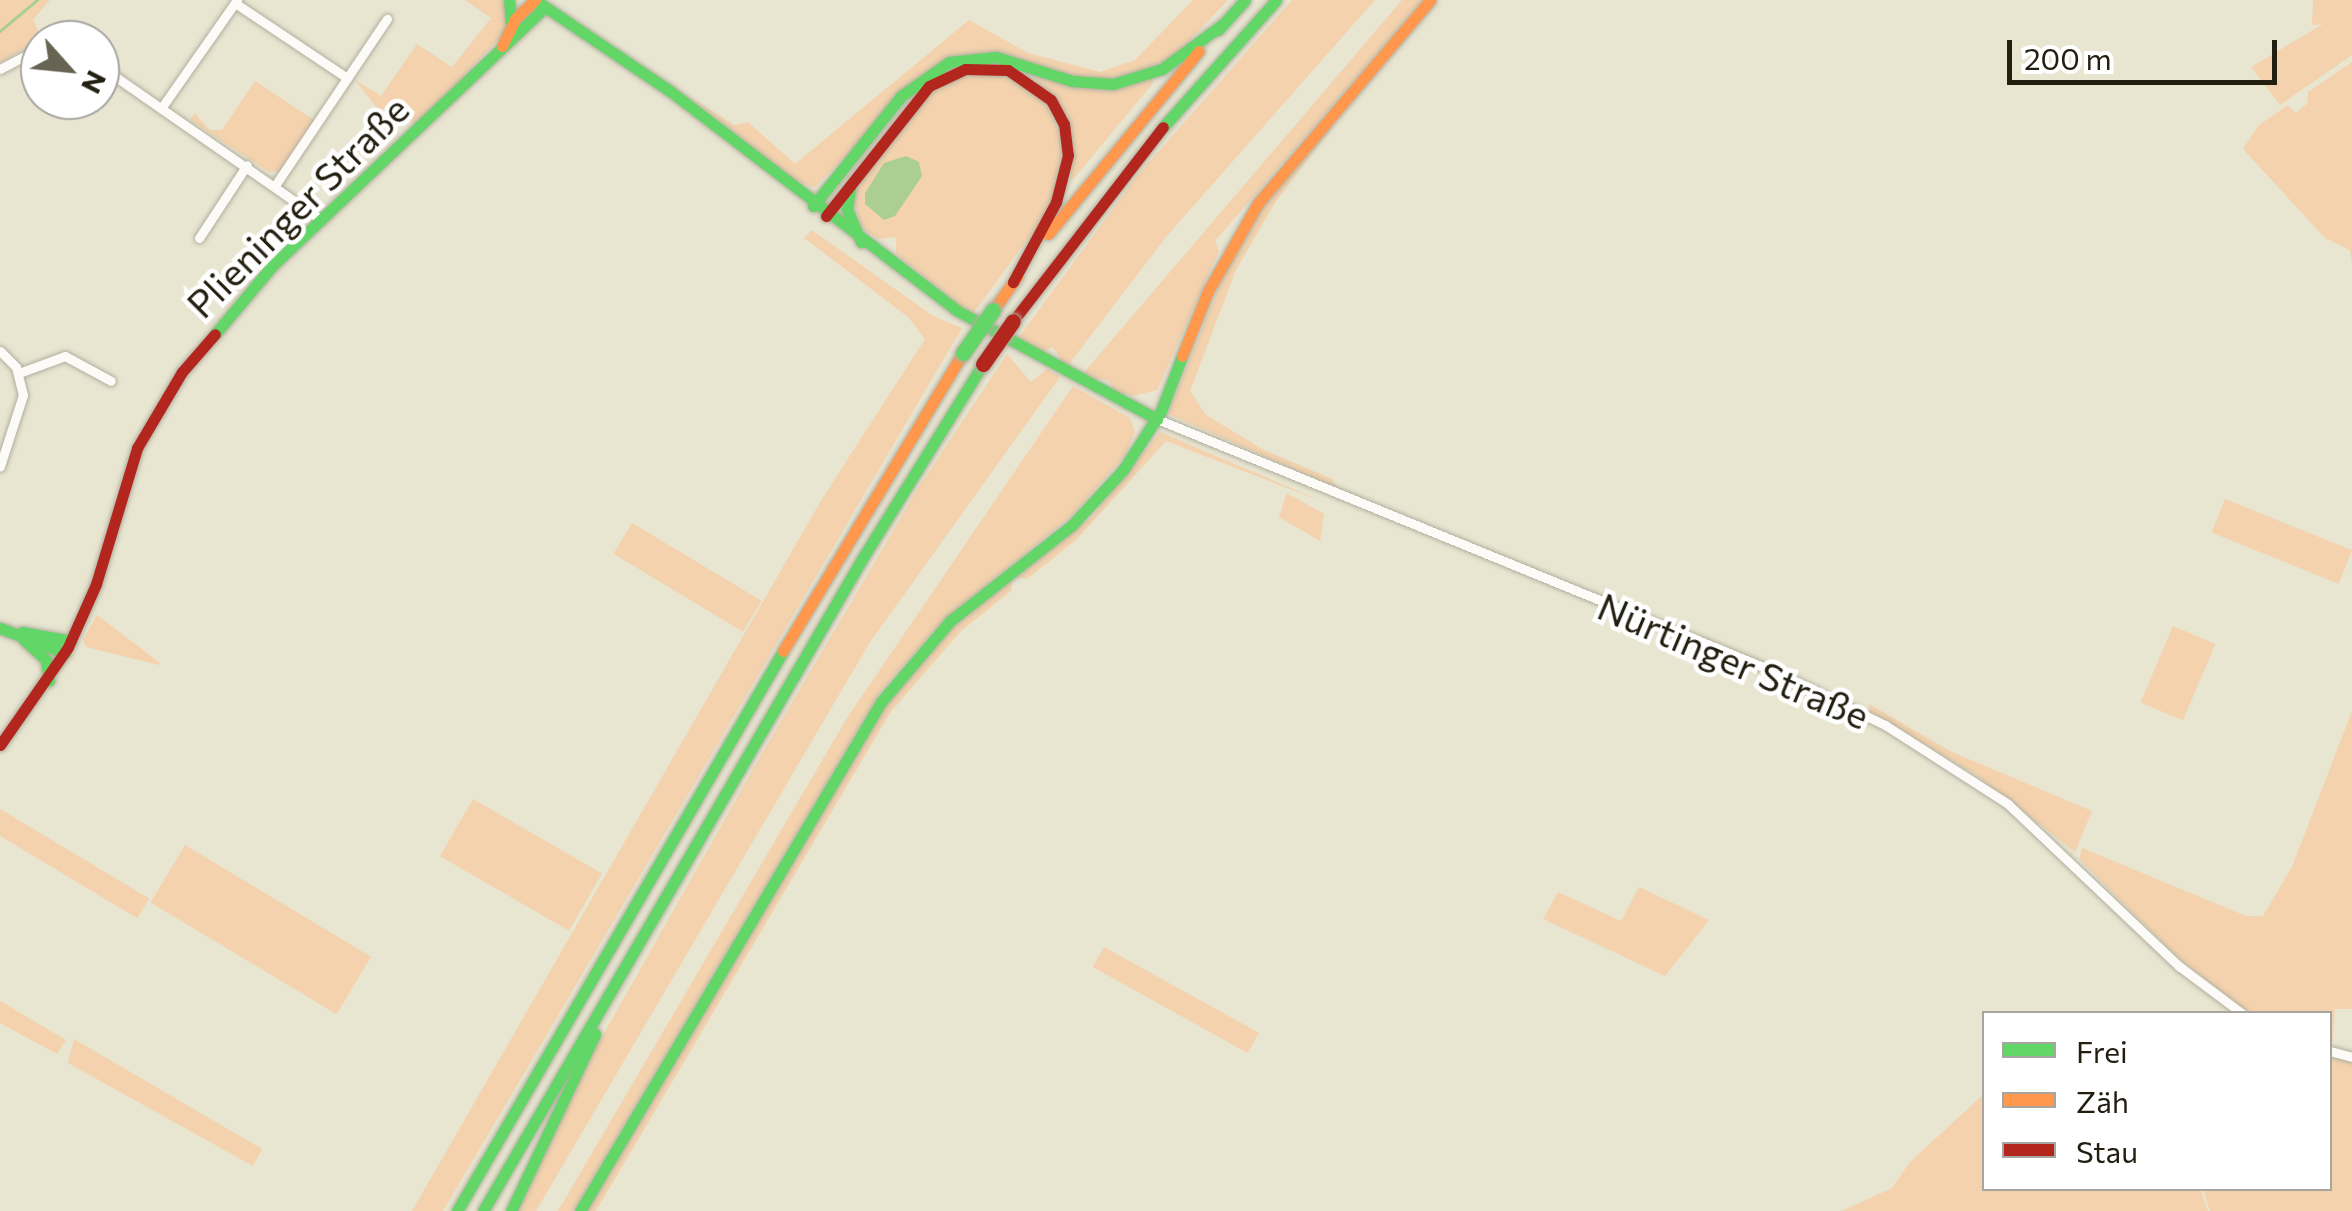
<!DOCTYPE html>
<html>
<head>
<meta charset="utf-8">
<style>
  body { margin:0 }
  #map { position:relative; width:2352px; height:1211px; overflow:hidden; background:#e8e5d1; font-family:Commissioner,sans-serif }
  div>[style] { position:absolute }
  .green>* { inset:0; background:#f3d2ad; transform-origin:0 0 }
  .water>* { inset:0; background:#abcf93 }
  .stream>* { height:2.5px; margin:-1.25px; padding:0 1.25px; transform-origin:1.25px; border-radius:1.25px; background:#abcf93 }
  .roads { filter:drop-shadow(0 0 2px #b1af9f) drop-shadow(0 0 2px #b1af9f) }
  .street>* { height:9px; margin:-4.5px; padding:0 4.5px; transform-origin:4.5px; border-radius:4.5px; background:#fcfbf8 }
  .fast>* { height:11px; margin:-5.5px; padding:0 5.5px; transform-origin:5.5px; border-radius:5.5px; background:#63d668 }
  .slow>* { height:11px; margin:-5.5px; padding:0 5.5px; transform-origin:5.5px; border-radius:5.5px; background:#ff974d }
  .jam>* { height:11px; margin:-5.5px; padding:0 5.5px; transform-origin:5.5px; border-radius:5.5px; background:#b3261e }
  .bridges { filter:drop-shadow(0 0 2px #b1af9f) drop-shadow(0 0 2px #b1af9f) }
  .fast-bridge>* { height:15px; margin:-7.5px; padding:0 7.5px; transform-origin:7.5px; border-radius:7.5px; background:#63d668 }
  .jam-bridge>* { height:15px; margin:-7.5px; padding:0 7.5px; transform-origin:7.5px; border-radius:7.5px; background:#b3261e }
  span { translate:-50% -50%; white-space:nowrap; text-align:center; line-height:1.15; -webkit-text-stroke:9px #fff; paint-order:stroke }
  .street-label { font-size:38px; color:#221f11 }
  .legend { position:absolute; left:1982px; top:1011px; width:350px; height:180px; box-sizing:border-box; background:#fff; border:2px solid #a7a5a0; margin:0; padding:12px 18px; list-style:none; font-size:30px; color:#221f11 }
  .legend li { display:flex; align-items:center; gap:20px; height:50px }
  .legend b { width:50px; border:2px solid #a7a5a0 }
  .north { position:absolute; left:20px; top:20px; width:100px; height:100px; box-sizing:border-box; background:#fff; border:2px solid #a7a5a0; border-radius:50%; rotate:117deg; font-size:28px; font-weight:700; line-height:40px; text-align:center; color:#221f11 }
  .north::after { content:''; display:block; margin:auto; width:35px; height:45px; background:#676454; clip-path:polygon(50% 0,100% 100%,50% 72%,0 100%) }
  .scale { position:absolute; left:2007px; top:40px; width:270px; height:45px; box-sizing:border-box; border:5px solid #221f11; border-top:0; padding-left:12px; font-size:30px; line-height:35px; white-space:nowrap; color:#221f11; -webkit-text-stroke:8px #fff; paint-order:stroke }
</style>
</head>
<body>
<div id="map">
  <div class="green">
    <i style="clip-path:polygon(0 0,50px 0,33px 20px,41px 38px,0 63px)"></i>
    <i style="clip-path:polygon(465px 0,507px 0,506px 31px,417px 126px,386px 105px,381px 113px,355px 80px,381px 96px,417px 44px,452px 67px,491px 18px)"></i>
    <i style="clip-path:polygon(1193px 0,1228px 0,1175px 56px,1122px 79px,937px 63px,814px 188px,791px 178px,689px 96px,734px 125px,748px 122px,795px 164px,969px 20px,1028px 53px,1100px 72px,1135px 60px)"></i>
    <i style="clip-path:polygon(1292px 0,1375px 0,1166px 237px,1066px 368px,1053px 347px,1041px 353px,1017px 340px,1137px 176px)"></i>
    <i style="clip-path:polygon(1402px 0,1423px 0,1215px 241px,1219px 251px,1157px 390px,1133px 396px,1115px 391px,1109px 381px,1082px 375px)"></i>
    <i style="clip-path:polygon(2313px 0,2352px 0,2352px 55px,2280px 105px,2251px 67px,2323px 24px,2312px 25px)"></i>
    <i style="clip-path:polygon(2352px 62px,2352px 265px,2350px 250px,2325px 238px,2243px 149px,2258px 126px,2288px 105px,2295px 113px,2307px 104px,2308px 92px)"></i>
    <i style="clip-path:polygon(1032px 72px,1151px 79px,1154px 82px,1071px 182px,1072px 156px)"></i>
    <i style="clip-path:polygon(1001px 73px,1045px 101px,1063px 141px,1058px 184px,1039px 224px,972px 315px,896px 254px,896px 237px,878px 239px,862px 228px,852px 194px,913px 107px,954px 76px)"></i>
    <i style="clip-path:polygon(255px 81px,314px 120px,281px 171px,269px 172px,190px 120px,195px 113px,209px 130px,222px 130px)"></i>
    <i style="clip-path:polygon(1328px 123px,1333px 127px,1276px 201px,1236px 270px,1190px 391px,1206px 415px,1264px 450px,1332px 479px,1337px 488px,1168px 414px,1229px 263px,1268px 198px)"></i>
    <i style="clip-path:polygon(812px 230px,933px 316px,962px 328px,443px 1211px,412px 1211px,822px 499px,925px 339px,908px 317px,804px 238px)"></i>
    <i style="clip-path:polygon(1007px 354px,1031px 382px,1047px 369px,1060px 377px,870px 642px,536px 1211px,515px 1211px,594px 1051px,760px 757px,919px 487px)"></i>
    <i style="clip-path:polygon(1073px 386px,1130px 418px,1135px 432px,1125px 455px,1071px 516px,943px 620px,880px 692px,573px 1211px,558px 1211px,847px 718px)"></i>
    <i style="clip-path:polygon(1160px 432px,1331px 505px,1166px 441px,1076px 540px,1027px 579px,1017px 577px,1092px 517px)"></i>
    <i style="clip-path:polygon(1287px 493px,1324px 514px,1320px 541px,1279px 517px)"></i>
    <i style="left:2225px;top:499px;width:137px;height:36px;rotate:22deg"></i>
    <i style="left:632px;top:523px;width:151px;height:36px;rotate:31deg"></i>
    <i style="clip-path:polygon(1011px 581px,1012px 590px,960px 632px,890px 713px,596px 1211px,587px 1211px,881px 711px,941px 638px)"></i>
    <i style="clip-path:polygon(97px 615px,160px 663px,159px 665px,86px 647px,83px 640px)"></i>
    <i style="left:2173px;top:626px;width:46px;height:83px;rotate:23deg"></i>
    <i style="clip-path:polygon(1869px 704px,1952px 752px,2092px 811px,2075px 852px,1976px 775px,1870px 712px)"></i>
    <i style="clip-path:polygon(2352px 711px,2352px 1009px,2335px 1009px,2332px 1047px,2330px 1014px,2253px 1013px,2236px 1004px,2174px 954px,2079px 859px,2082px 848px,2246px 916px,2263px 916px,2292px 867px)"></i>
    <i style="left:473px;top:799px;width:149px;height:66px;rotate:30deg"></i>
    <i style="left:0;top:809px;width:174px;height:23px;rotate:31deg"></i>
    <i style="left:185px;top:845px;width:217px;height:67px;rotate:31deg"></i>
    <i style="clip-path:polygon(1639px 887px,1709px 920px,1665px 976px,1543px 919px,1558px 892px,1621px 921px)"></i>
    <i style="left:1104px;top:947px;width:177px;height:23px;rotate:29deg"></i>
    <i style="clip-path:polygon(0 1001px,66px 1040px,57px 1054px,0 1023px)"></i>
    <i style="clip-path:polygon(74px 1039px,262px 1149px,253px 1166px,68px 1063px)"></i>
    <i style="clip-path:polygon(2330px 1056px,2352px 1062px,2352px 1211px,2210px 1211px,2203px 1189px,2330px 1188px)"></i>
    <i style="clip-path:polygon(1984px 1094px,1984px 1188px,2200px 1189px,2208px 1211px,1842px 1211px,1892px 1188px,1910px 1162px)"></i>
  </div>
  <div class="water">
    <i style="clip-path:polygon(906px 156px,919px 162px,922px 176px,895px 216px,884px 220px,865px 204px,865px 193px,884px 163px)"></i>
  </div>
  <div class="stream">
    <i style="left:0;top:31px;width:48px;rotate:-40deg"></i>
  </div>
  <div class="roads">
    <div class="street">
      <i style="left:235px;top:3px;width:135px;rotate:33.8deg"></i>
      <i style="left:100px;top:66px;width:268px;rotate:34.8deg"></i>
      <i style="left:0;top:69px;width:45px;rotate:-27.7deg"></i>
      <i style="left:162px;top:107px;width:131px;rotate:-55deg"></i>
      <i style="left:276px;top:184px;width:199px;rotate:-56.1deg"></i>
      <i style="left:199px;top:238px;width:87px;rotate:-56.7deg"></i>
      <i style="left:0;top:351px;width:23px;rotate:45deg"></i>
      <i style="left:16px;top:367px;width:29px;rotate:76deg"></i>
      <i style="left:23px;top:395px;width:75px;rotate:107.9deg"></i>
      <i style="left:19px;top:373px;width:49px;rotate:-20.3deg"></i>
      <i style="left:65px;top:356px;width:52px;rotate:28.5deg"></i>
      <i style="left:1157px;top:419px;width:671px;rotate:22.25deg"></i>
      <i style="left:1778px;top:673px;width:119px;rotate:25.9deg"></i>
      <i style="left:1885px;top:725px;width:146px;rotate:32.7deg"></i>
      <i style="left:2008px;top:804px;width:236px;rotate:43.5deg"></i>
      <i style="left:2179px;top:966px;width:80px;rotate:36.9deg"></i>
      <i style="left:2330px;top:1051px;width:23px;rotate:15deg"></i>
    </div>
    <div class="fast">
      <i style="left:509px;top:0;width:22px;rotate:85deg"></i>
      <i style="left:535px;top:0;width:163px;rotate:34deg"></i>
      <i style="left:670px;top:91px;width:360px;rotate:37.4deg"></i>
      <i style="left:956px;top:310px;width:229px;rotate:28.5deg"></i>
      <i style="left:1218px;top:30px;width:40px;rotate:-48deg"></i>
      <i style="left:1163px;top:127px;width:170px;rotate:-48.3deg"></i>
      <i style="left:850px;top:189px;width:20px;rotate:99deg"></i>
      <i style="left:847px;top:209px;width:36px;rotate:67deg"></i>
      <i style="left:813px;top:206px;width:141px;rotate:-51.3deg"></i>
      <i style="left:901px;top:96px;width:59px;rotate:-35.3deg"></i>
      <i style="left:949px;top:62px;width:47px;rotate:-6.1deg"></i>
      <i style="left:996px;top:57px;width:80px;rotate:17.5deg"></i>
      <i style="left:1072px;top:81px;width:41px;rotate:4.2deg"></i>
      <i style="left:1113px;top:84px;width:51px;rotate:-17deg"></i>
      <i style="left:1162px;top:69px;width:76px;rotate:-36.4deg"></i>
      <i style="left:215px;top:334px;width:89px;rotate:-50deg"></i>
      <i style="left:272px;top:266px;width:376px;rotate:-43.5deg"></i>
      <i style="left:0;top:628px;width:70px;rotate:21deg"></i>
      <i style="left:22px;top:632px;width:50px;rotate:10.4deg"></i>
      <i style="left:24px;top:640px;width:30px;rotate:42deg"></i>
      <i style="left:46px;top:660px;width:21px;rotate:82deg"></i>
      <i style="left:457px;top:1211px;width:648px;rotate:-59.79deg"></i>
      <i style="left:483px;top:1211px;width:754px;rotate:-59.83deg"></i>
      <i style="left:862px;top:559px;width:229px;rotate:-58.2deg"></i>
      <i style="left:511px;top:1211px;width:196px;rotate:-64.6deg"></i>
      <i style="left:580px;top:1211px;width:591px;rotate:-59.4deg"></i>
      <i style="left:881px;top:702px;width:106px;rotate:-49.6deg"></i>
      <i style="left:950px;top:621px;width:155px;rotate:-38.2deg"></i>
      <i style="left:1072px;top:525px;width:75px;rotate:-47.2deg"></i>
      <i style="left:1123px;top:470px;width:70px;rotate:-57.2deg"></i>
      <i style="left:1161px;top:411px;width:59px;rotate:-69.1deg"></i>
    </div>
    <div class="slow">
      <i style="left:502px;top:46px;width:30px;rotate:-64deg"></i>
      <i style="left:515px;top:19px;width:28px;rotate:-44deg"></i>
      <i style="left:1048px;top:234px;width:237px;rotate:-50.5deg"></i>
      <i style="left:993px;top:310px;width:41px;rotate:-54deg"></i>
      <i style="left:1182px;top:356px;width:70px;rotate:-68.2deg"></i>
      <i style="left:1208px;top:291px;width:101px;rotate:-60.4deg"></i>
      <i style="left:1258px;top:203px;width:266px;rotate:-49.7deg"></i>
      <i style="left:783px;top:651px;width:348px;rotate:-58.9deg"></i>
    </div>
    <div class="jam">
      <i style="left:826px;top:216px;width:166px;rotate:-51.6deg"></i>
      <i style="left:929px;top:86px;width:40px;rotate:-25deg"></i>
      <i style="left:965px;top:69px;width:43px;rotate:1.3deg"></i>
      <i style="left:1008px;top:70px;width:52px;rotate:34.9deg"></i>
      <i style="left:1051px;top:100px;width:27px;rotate:62deg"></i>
      <i style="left:1064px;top:124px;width:31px;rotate:83deg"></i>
      <i style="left:1068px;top:155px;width:49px;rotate:104.3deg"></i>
      <i style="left:1056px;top:202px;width:91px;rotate:118.3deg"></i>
      <i style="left:1013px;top:321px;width:245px;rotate:-52.3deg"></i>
      <i style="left:0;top:745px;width:119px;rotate:-55.2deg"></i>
      <i style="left:68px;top:647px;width:69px;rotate:-66deg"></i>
      <i style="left:96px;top:584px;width:142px;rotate:-73.2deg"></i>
      <i style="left:137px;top:448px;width:88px;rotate:-59.4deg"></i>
      <i style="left:182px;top:372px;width:50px;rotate:-49deg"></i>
    </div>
  </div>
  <div class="bridges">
    <div class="fast-bridge">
      <i style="left:963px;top:353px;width:52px;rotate:-55.1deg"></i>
    </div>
    <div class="jam-bridge">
      <i style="left:983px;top:364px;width:52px;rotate:-55.1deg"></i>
    </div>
  </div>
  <div class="street-label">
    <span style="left:297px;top:206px;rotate:-45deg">Plieninger Straße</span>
    <span style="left:1734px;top:660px;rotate:23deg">Nürtinger Straße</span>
  </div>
  <ul class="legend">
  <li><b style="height:12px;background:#63d668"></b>Frei</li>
  <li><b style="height:12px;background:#ff974d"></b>Zäh</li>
  <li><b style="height:12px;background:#b3261e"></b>Stau</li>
  </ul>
  <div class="north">N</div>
  <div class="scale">200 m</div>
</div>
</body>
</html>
